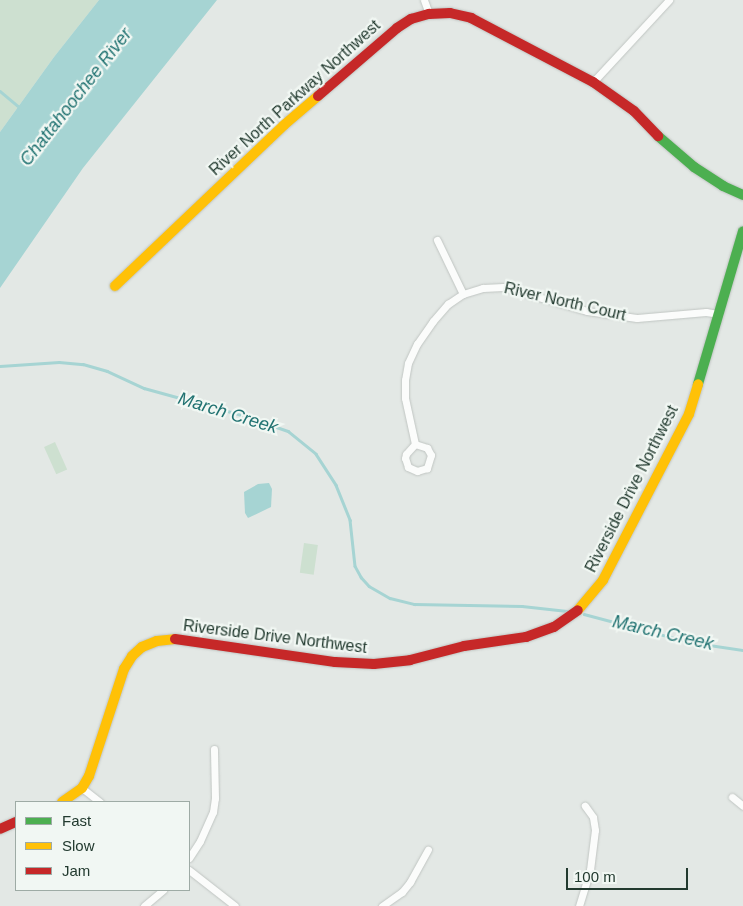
<!DOCTYPE html>
<html>
<head>
<meta charset="utf-8">
<style>
  body { margin:0 }
  #map { position:relative; width:743px; height:906px; overflow:hidden; background:#e3e8e5; font-family:Arial,sans-serif }
  div>[style] { position:absolute }
  .green>* { inset:0; background:#cde0d0; transform-origin:0 0 }
  .water>* { inset:0; background:#a6d4d3 }
  .stream>* { height:2.5px; margin:-1.25px; padding:0 1.25px; transform-origin:1.25px; border-radius:1.25px; background:#a6d4d3 }
  .roads { filter:drop-shadow(0 0 1px #c0c5c2) drop-shadow(0 0 1px #c0c5c2) }
  .street>* { height:7px; margin:-3.5px; padding:0 3.5px; transform-origin:3.5px; border-radius:3.5px; background:#fbfcfb }
  .fast>* { height:10px; margin:-5px; padding:0 5px; transform-origin:5px; border-radius:5px; background:#4caf50 }
  .slow>* { height:10px; margin:-5px; padding:0 5px; transform-origin:5px; border-radius:5px; background:#ffc107 }
  .jam>* { height:10px; margin:-5px; padding:0 5px; transform-origin:5px; border-radius:5px; background:#c62828 }
  span { translate:-50% -50%; white-space:nowrap; text-align:center; line-height:1.15; -webkit-text-stroke:4.5px #f1f7f3; paint-order:stroke }
  .street-label { font-size:16px; color:#223a2f }
  .water-label { font-size:18px; color:#207271; font-style:italic }
  .legend { position:absolute; left:15px; top:801px; width:175px; height:90px; box-sizing:border-box; background:#f1f7f3; border:1px solid #9eaba5; margin:0; padding:6px 9px; list-style:none; font-size:15px; color:#223a2f }
  .legend li { display:flex; align-items:center; gap:10px; height:25px }
  .legend b { width:25px; border:1px solid #9eaba5 }
  .scale { position:absolute; left:566px; top:868px; width:122px; height:22px; box-sizing:border-box; border:2px solid #223a2f; border-top:0; padding-left:6px; font-size:15px; line-height:18px; white-space:nowrap; color:#223a2f; -webkit-text-stroke:4px #f1f7f3; paint-order:stroke }
</style>
</head>
<body>
<div id="map">
  <div class="green">
    <i style="clip-path:polygon(0 0,99px 0,54px 57px,0 132px)"></i>
    <i style="left:55px;top:442px;width:30px;height:12px;rotate:66deg"></i>
    <i style="left:304px;top:543px;width:14px;height:30px;rotate:8deg"></i>
  </div>
  <div class="water">
    <i style="clip-path:polygon(99px 0,217px 0,83px 168px,0 288px,0 132px,54px 57px)"></i>
    <i style="clip-path:polygon(269px 483px,272px 489px,271px 507px,248px 518px,245px 513px,244px 492px,258px 484px)"></i>
  </div>
  <div class="stream">
    <i style="left:0;top:91px;width:26px;rotate:40deg"></i>
    <i style="left:0;top:366px;width:59px;rotate:-3.9deg"></i>
    <i style="left:59px;top:362px;width:24px;rotate:5deg"></i>
    <i style="left:83px;top:364px;width:25px;rotate:16deg"></i>
    <i style="left:107px;top:371px;width:41px;rotate:24.7deg"></i>
    <i style="left:144px;top:388px;width:102px;rotate:15.4deg"></i>
    <i style="left:242px;top:415px;width:49px;rotate:19.2deg"></i>
    <i style="left:288px;top:431px;width:36px;rotate:39deg"></i>
    <i style="left:316px;top:454px;width:37px;rotate:57deg"></i>
    <i style="left:336px;top:485px;width:38px;rotate:68deg"></i>
    <i style="left:350px;top:520px;width:46px;rotate:83.8deg"></i>
    <i style="left:355px;top:566px;width:13px;rotate:61deg"></i>
    <i style="left:361px;top:577px;width:12px;rotate:48deg"></i>
    <i style="left:369px;top:586px;width:24px;rotate:30deg"></i>
    <i style="left:390px;top:598px;width:25px;rotate:14deg"></i>
    <i style="left:414px;top:604px;width:108px;rotate:1.1deg"></i>
    <i style="left:522px;top:606px;width:45px;rotate:6.3deg"></i>
    <i style="left:584px;top:614px;width:109px;rotate:14.9deg"></i>
    <i style="left:689px;top:642px;width:55px;rotate:8.4deg"></i>
  </div>
  <div class="roads">
    <div class="street">
      <i style="left:424px;top:0;width:15px;rotate:70deg"></i>
      <i style="left:593px;top:82px;width:112px;rotate:-47.2deg"></i>
      <i style="left:437px;top:240px;width:60px;rotate:64.3deg"></i>
      <i style="left:415px;top:444px;width:13px;rotate:18deg"></i>
      <i style="left:427px;top:448px;width:8px;rotate:60deg"></i>
      <i style="left:431px;top:455px;width:14px;rotate:107deg"></i>
      <i style="left:427px;top:468px;width:10px;rotate:163deg"></i>
      <i style="left:417px;top:471px;width:10px;rotate:-156deg"></i>
      <i style="left:408px;top:467px;width:9px;rotate:-108deg"></i>
      <i style="left:405px;top:458px;width:4px;rotate:-76deg"></i>
      <i style="left:406px;top:454px;width:13px;rotate:-48deg"></i>
      <i style="left:415px;top:444px;width:47px;rotate:-102.3deg"></i>
      <i style="left:405px;top:398px;width:18px;rotate:-90deg"></i>
      <i style="left:405px;top:380px;width:17px;rotate:-80deg"></i>
      <i style="left:408px;top:363px;width:21px;rotate:-65deg"></i>
      <i style="left:417px;top:344px;width:28px;rotate:-55deg"></i>
      <i style="left:433px;top:321px;width:23px;rotate:-49deg"></i>
      <i style="left:448px;top:304px;width:18px;rotate:-34deg"></i>
      <i style="left:463px;top:294px;width:21px;rotate:-17deg"></i>
      <i style="left:483px;top:288px;width:20px;rotate:-3deg"></i>
      <i style="left:503px;top:287px;width:87px;rotate:15.9deg"></i>
      <i style="left:587px;top:311px;width:50px;rotate:8deg"></i>
      <i style="left:637px;top:318px;width:69px;rotate:-5deg"></i>
      <i style="left:706px;top:312px;width:12px;rotate:9deg"></i>
      <i style="left:82px;top:788px;width:23px;rotate:38deg"></i>
      <i style="left:732px;top:797px;width:14px;rotate:39deg"></i>
      <i style="left:189px;top:858px;width:20px;rotate:-57deg"></i>
      <i style="left:200px;top:841px;width:32px;rotate:-66deg"></i>
      <i style="left:213px;top:812px;width:14px;rotate:-82deg"></i>
      <i style="left:215px;top:798px;width:49px;rotate:-91.2deg"></i>
      <i style="left:189px;top:870px;width:58px;rotate:38deg"></i>
      <i style="left:144px;top:906px;width:25px;rotate:-40deg"></i>
      <i style="left:382px;top:906px;width:24px;rotate:-35deg"></i>
      <i style="left:402px;top:892px;width:13px;rotate:-51deg"></i>
      <i style="left:410px;top:882px;width:37px;rotate:-61deg"></i>
      <i style="left:579px;top:906px;width:38px;rotate:-73deg"></i>
      <i style="left:590px;top:870px;width:40px;rotate:-82.9deg"></i>
      <i style="left:595px;top:830px;width:13px;rotate:-99deg"></i>
      <i style="left:593px;top:817px;width:14px;rotate:-126deg"></i>
    </div>
    <div class="fast">
      <i style="left:658px;top:136px;width:48px;rotate:40.7deg"></i>
      <i style="left:694px;top:167px;width:35px;rotate:33deg"></i>
      <i style="left:723px;top:186px;width:22px;rotate:24deg"></i>
      <i style="left:698px;top:384px;width:159px;rotate:-73.6deg"></i>
    </div>
    <div class="slow">
      <i style="left:115px;top:286px;width:233px;rotate:-43.6deg"></i>
      <i style="left:284px;top:125px;width:45px;rotate:-40.5deg"></i>
      <i style="left:578px;top:610px;width:39px;rotate:-50deg"></i>
      <i style="left:603px;top:580px;width:187px;rotate:-62.6deg"></i>
      <i style="left:689px;top:414px;width:31px;rotate:-73deg"></i>
      <i style="left:62px;top:802px;width:24px;rotate:-35deg"></i>
      <i style="left:82px;top:788px;width:14px;rotate:-60deg"></i>
      <i style="left:89px;top:776px;width:113px;rotate:-71.9deg"></i>
      <i style="left:124px;top:669px;width:15px;rotate:-58deg"></i>
      <i style="left:132px;top:656px;width:13px;rotate:-42deg"></i>
      <i style="left:142px;top:647px;width:16px;rotate:-22deg"></i>
      <i style="left:157px;top:641px;width:18px;rotate:-6deg"></i>
    </div>
    <div class="jam">
      <i style="left:318px;top:96px;width:104px;rotate:-40.7deg"></i>
      <i style="left:397px;top:28px;width:17px;rotate:-33deg"></i>
      <i style="left:411px;top:19px;width:19px;rotate:-16deg"></i>
      <i style="left:429px;top:14px;width:21px;rotate:-3deg"></i>
      <i style="left:450px;top:13px;width:22px;rotate:13deg"></i>
      <i style="left:471px;top:18px;width:138px;rotate:27.7deg"></i>
      <i style="left:593px;top:82px;width:50px;rotate:35.3deg"></i>
      <i style="left:634px;top:111px;width:35px;rotate:46deg"></i>
      <i style="left:175px;top:639px;width:162px;rotate:8.2deg"></i>
      <i style="left:335px;top:662px;width:39px;rotate:3deg"></i>
      <i style="left:374px;top:664px;width:36px;rotate:-6deg"></i>
      <i style="left:410px;top:660px;width:56px;rotate:-14.5deg"></i>
      <i style="left:464px;top:646px;width:63px;rotate:-8.3deg"></i>
      <i style="left:526px;top:637px;width:30px;rotate:-20deg"></i>
      <i style="left:554px;top:627px;width:29px;rotate:-35deg"></i>
      <i style="left:0;top:829px;width:17px;rotate:-24deg"></i>
    </div>
  </div>
  <div class="street-label">
    <span style="left:295px;top:98px;rotate:-42deg">River North Parkway Northwest</span>
    <span style="left:565px;top:302px;rotate:13deg">River North Court</span>
    <span style="left:632px;top:489px;rotate:-63deg">Riverside Drive Northwest</span>
    <span style="left:275px;top:637px;rotate:7deg">Riverside Drive Northwest</span>
  </div>
  <div class="water-label">
    <span style="left:76px;top:97px;rotate:-52deg">Chattahoochee River</span>
    <span style="left:228px;top:413px;rotate:17deg">March Creek</span>
    <span style="left:663px;top:633px;rotate:13deg">March Creek</span>
  </div>
  <ul class="legend">
  <li><b style="height:6px;background:#4caf50"></b>Fast</li>
  <li><b style="height:6px;background:#ffc107"></b>Slow</li>
  <li><b style="height:6px;background:#c62828"></b>Jam</li>
  </ul>
  <div class="scale">100 m</div>
</div>
</body>
</html>
